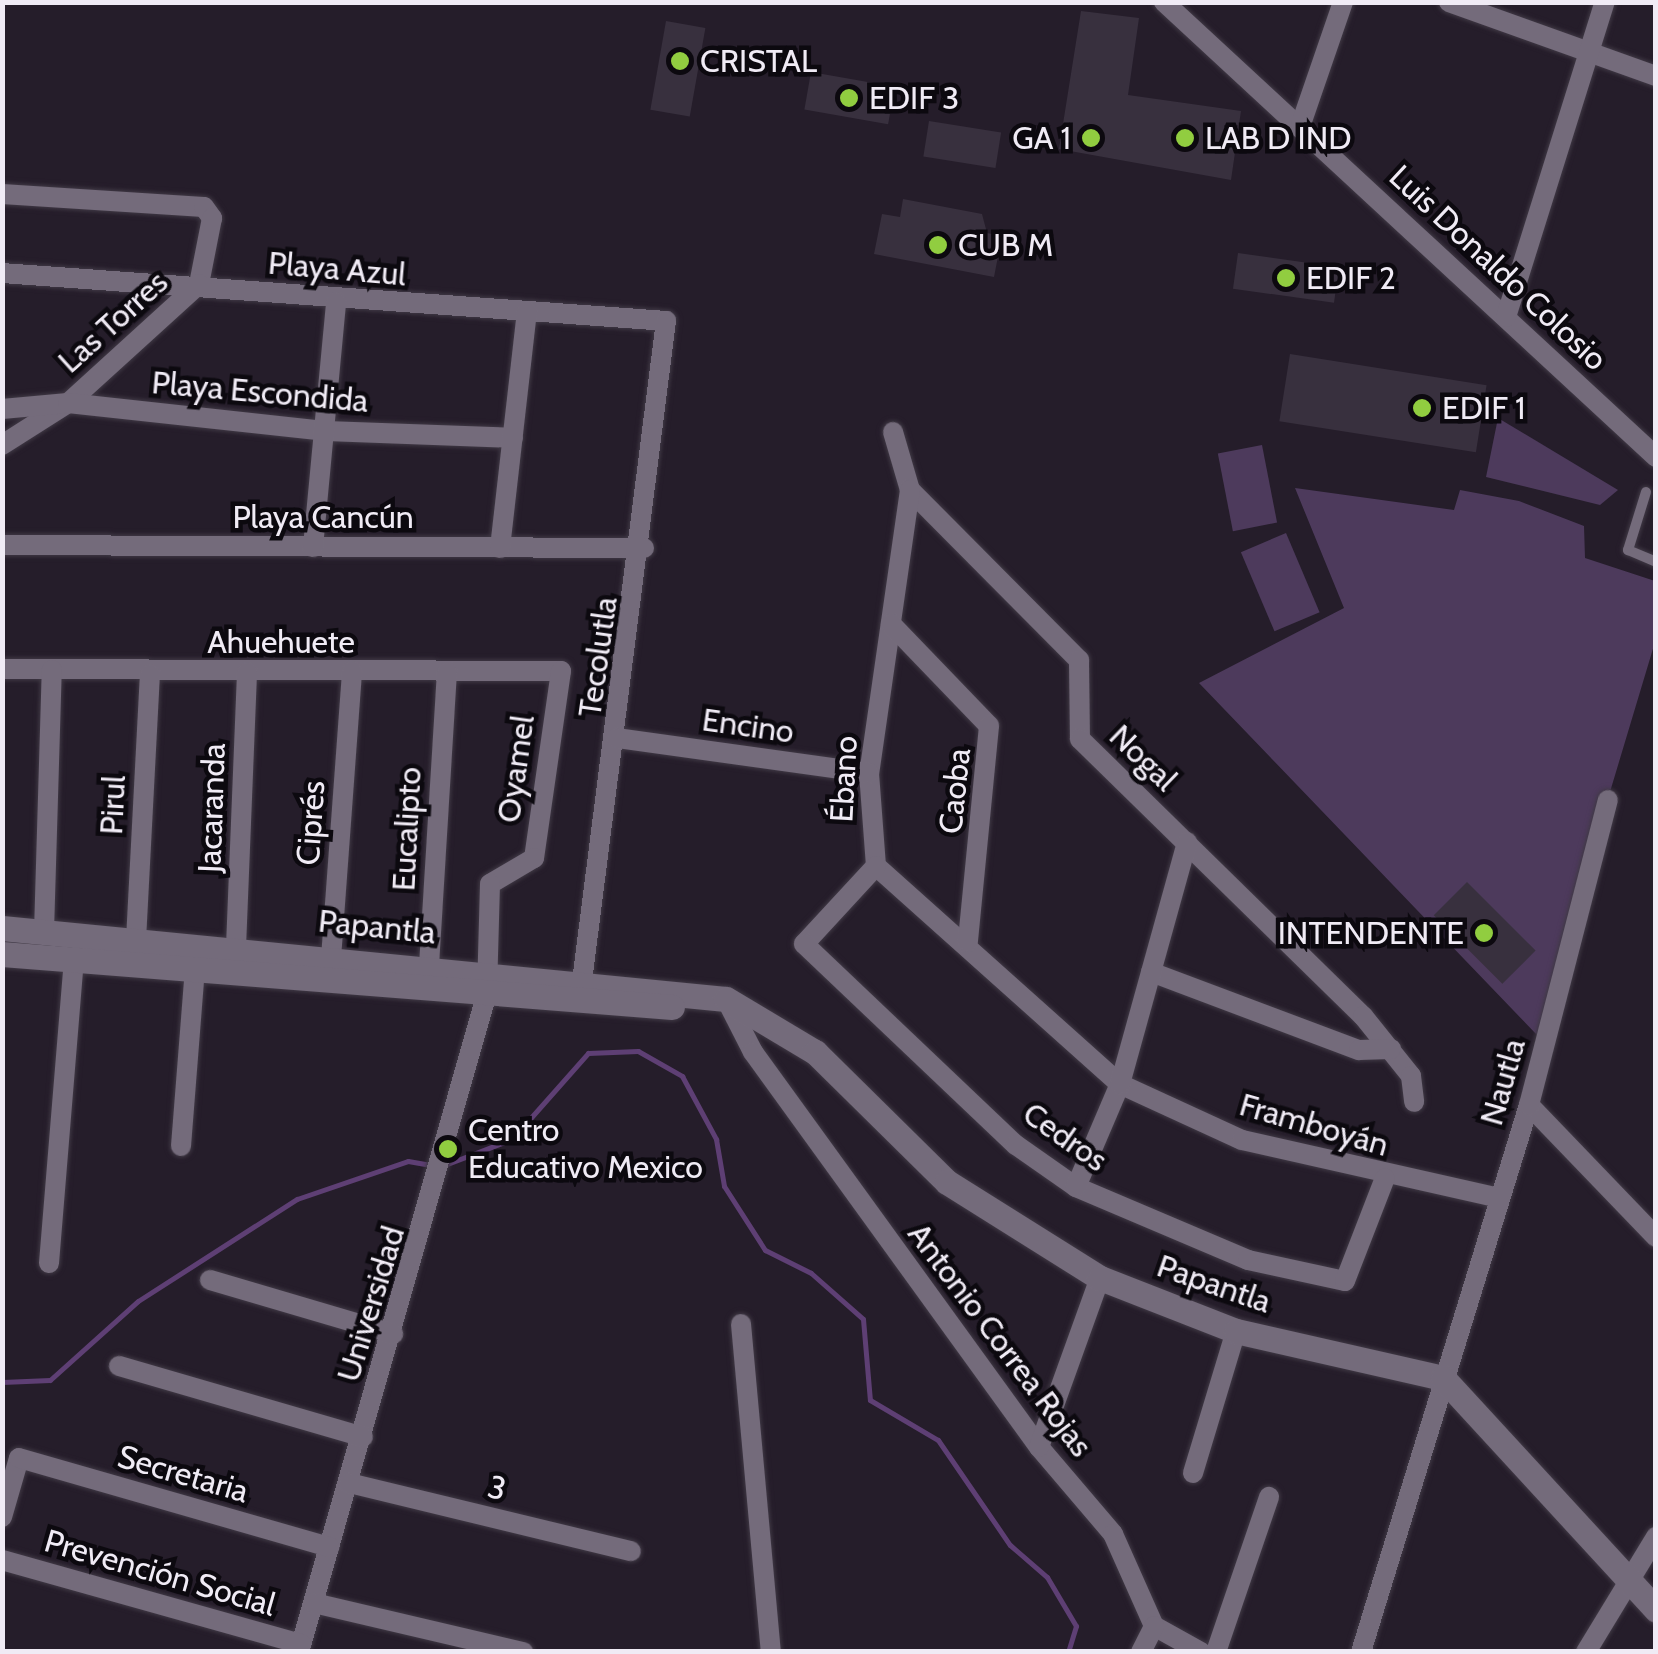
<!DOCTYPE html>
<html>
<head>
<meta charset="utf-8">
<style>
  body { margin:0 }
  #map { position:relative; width:1658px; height:1654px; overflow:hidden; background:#251d2a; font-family:Cabin,sans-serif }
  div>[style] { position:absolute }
  .green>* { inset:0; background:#4d3a5c; transform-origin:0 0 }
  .stream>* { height:5px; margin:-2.5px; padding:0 2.5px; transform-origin:2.5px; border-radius:2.5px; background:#5e3f74 }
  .building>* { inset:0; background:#38303e; transform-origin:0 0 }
  .roads { filter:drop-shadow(0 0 2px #403945) drop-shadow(0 0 2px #403945) }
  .service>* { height:10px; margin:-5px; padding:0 5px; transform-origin:5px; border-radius:5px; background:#746b7b }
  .minor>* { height:20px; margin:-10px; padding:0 10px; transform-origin:10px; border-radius:10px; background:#746b7b }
  .tertiary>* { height:25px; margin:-12.5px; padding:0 12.5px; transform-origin:12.5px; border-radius:12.5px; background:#746b7b }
  .dots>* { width:28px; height:28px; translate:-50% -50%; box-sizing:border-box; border:5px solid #0c090f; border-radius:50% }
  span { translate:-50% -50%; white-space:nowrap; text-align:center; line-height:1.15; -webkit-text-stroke:9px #0c090f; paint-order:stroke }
  .poi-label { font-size:32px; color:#f0ebf5 }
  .left { translate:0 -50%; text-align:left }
  .right { translate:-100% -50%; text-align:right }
  .street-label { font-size:32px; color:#f0ebf5 }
  .frame { position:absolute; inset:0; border:5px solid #f0ebf5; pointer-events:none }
</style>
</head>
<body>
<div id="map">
  <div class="green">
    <i style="clip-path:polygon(1498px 418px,1618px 490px,1600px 505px,1486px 477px)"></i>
    <i style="left:1262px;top:445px;width:79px;height:45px;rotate:79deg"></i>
    <i style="clip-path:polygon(1295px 488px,1454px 510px,1460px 490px,1519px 501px,1584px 526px,1585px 558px,1655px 581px,1655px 642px,1537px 1035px,1199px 683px,1344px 608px)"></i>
    <i style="left:1286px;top:533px;width:86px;height:49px;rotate:67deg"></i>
  </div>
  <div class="stream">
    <i style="left:442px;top:1166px;width:75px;rotate:-21.1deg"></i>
    <i style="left:512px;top:1139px;width:115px;rotate:-48.5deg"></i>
    <i style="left:588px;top:1053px;width:50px;rotate:-2.3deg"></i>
    <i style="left:638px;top:1051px;width:51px;rotate:29.6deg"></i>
    <i style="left:682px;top:1076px;width:72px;rotate:61.6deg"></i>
    <i style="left:716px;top:1139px;width:48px;rotate:80.3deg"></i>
    <i style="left:724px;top:1186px;width:76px;rotate:57.4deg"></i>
    <i style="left:765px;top:1250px;width:51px;rotate:26.6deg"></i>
    <i style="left:811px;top:1273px;width:69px;rotate:41.5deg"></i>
    <i style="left:863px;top:1319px;width:81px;rotate:85.1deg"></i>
    <i style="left:870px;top:1400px;width:79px;rotate:30.5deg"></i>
    <i style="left:938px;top:1440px;width:127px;rotate:55.6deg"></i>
    <i style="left:1010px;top:1545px;width:49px;rotate:40.9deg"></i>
    <i style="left:1047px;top:1577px;width:57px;rotate:59.4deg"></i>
    <i style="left:1076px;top:1626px;width:27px;rotate:107deg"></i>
    <i style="left:2px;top:1382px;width:48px;rotate:-2.4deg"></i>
    <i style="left:50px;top:1380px;width:118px;rotate:-41.9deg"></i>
    <i style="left:138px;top:1301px;width:189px;rotate:-32.7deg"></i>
    <i style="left:297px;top:1199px;width:117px;rotate:-18.9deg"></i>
    <i style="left:408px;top:1161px;width:23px;rotate:10deg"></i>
  </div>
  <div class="building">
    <i style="clip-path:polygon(1081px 11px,1139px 18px,1128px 95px,1241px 111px,1231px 180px,1059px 149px)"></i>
    <i style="left:666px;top:21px;width:40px;height:90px;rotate:10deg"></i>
    <i style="left:811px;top:72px;width:85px;height:38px;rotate:10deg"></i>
    <i style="left:929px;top:121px;width:73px;height:36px;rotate:9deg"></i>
    <i style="clip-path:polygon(903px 199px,982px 214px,987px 233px,1002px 236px,994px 277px,874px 254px,882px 214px,900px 217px)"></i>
    <i style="left:1238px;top:253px;width:102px;height:36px;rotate:8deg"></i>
    <i style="left:1290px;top:354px;width:199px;height:68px;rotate:9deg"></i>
    <i style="left:1467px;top:882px;width:97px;height:47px;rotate:45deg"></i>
  </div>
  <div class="roads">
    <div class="service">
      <i style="left:1646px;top:492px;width:61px;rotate:107.2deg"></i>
      <i style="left:1628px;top:550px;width:30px;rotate:23deg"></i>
    </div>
    <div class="minor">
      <i style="left:1164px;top:2px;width:670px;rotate:42.76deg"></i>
      <i style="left:1449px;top:2px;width:220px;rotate:19.7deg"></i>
      <i style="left:1301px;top:124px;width:129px;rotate:-71deg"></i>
      <i style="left:2px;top:194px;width:202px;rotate:3.7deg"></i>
      <i style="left:204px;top:207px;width:14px;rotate:54deg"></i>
      <i style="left:212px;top:218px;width:67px;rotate:101.1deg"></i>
      <i style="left:199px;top:284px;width:177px;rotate:137.7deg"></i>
      <i style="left:68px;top:403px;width:78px;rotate:147.5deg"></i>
      <i style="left:2px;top:273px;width:666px;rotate:4.13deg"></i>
      <i style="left:666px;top:321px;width:681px;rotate:97.25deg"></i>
      <i style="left:1506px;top:317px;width:330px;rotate:-72.6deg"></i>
      <i style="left:2px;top:409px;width:66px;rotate:-5.2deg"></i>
      <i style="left:68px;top:403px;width:260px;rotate:6.2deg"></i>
      <i style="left:326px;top:431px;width:187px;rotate:2.1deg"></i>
      <i style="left:893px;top:432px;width:60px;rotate:73.7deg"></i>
      <i style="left:910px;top:490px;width:240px;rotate:45.2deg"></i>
      <i style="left:1079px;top:660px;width:79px;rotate:89.3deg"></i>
      <i style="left:1080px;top:739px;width:396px;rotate:44.4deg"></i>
      <i style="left:1363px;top:1016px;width:77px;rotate:51.3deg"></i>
      <i style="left:1411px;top:1076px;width:26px;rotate:83deg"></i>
      <i style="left:910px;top:490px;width:286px;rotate:98.2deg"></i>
      <i style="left:869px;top:773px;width:93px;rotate:85.7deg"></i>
      <i style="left:876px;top:866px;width:327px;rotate:41.8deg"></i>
      <i style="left:1120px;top:1084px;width:134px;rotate:24.7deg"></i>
      <i style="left:1242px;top:1140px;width:263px;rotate:12.7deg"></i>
      <i style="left:2px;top:545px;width:642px;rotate:0.27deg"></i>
      <i style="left:313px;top:547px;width:246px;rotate:-84.6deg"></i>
      <i style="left:500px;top:548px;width:238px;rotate:-83.5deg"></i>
      <i style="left:891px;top:624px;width:141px;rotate:46.1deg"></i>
      <i style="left:989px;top:726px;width:217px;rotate:95.6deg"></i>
      <i style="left:2px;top:669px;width:559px;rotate:0.2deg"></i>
      <i style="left:561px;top:671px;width:189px;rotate:98.2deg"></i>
      <i style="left:534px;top:858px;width:51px;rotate:149.4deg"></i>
      <i style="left:490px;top:884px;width:109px;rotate:91.6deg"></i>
      <i style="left:487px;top:993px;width:685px;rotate:105.92deg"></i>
      <i style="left:617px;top:738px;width:254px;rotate:7.9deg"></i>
      <i style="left:876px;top:866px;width:106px;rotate:132.7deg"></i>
      <i style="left:804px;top:944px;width:292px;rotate:43.5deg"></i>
      <i style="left:1016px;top:1145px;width:73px;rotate:35deg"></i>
      <i style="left:1076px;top:1187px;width:187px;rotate:23deg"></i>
      <i style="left:1248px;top:1260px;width:99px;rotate:12.2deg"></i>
      <i style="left:1345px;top:1281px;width:110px;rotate:-68.8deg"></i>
      <i style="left:44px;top:932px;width:262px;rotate:-88.3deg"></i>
      <i style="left:136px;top:940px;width:266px;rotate:-87deg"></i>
      <i style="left:236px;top:947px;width:275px;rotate:-87.7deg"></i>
      <i style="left:330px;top:972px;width:302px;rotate:-85.8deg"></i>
      <i style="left:1151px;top:972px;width:222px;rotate:20.6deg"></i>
      <i style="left:1359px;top:1050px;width:32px;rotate:-2deg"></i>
      <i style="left:428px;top:982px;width:310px;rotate:-86.5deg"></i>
      <i style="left:726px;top:999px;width:59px;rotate:63deg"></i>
      <i style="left:753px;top:1052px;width:488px;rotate:54.1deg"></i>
      <i style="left:1039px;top:1447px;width:114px;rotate:49.6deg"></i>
      <i style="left:1113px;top:1534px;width:101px;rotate:66deg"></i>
      <i style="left:1154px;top:1626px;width:54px;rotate:29deg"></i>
      <i style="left:1529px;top:1105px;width:183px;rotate:46.1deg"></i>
      <i style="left:181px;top:1146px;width:177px;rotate:-85.5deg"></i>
      <i style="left:1076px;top:1187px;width:112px;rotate:-66.9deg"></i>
      <i style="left:1120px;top:1084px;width:251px;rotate:-74.5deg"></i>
      <i style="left:49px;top:1263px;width:305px;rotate:-85.3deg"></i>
      <i style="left:210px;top:1280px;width:191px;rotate:16.4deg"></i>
      <i style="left:741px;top:1324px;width:329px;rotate:84.8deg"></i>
      <i style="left:119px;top:1366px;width:254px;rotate:16.2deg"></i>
      <i style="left:1039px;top:1447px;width:180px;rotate:-70.2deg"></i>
      <i style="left:1193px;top:1473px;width:148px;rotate:-73.2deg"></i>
      <i style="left:349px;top:1483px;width:290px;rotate:13.6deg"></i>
      <i style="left:2px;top:1517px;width:61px;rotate:-73.9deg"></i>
      <i style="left:19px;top:1458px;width:323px;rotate:16deg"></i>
      <i style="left:2px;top:1560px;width:311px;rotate:15.7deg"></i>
      <i style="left:314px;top:1603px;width:215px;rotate:13.2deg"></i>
      <i style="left:1141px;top:1652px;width:29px;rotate:-63deg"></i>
      <i style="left:1216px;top:1652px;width:164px;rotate:-71.1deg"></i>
      <i style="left:1361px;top:1652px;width:572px;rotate:-72.93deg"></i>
      <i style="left:1529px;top:1105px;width:315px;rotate:-75.5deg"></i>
      <i style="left:1586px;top:1652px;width:135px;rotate:-58.7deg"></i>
    </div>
    <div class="tertiary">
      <i style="left:2px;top:928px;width:727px;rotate:5.6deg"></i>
      <i style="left:726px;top:999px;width:104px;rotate:30.8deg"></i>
      <i style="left:815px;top:1052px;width:185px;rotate:44.6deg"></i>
      <i style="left:947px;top:1182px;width:181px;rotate:32.1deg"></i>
      <i style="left:1100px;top:1278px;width:146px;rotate:21.3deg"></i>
      <i style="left:1236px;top:1331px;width:212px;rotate:12.8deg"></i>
      <i style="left:1443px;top:1378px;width:315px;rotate:47.4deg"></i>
      <i style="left:2px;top:954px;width:672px;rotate:4.52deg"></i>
    </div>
  </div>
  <div class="dots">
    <i style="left:680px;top:61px;background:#91cd40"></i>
    <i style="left:849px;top:98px;background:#91cd40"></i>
    <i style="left:1091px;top:138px;background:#91cd40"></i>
    <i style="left:1185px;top:138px;background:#91cd40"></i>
    <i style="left:938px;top:245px;background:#91cd40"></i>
    <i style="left:1286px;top:278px;background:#91cd40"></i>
    <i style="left:1422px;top:408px;background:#91cd40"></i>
    <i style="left:1484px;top:933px;background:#91cd40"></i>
    <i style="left:448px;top:1149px;background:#91cd40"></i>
  </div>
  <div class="poi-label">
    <span class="left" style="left:700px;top:61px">CRISTAL</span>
    <span class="left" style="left:869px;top:98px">EDIF 3</span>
    <span class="right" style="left:1071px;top:138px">GA 1</span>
    <span class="left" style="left:1205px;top:138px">LAB D IND</span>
    <span class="left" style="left:958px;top:245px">CUB M</span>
    <span class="left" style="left:1306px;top:278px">EDIF 2</span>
    <span class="left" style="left:1442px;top:408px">EDIF 1</span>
    <span class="right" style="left:1464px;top:933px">INTENDENTE</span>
    <span class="left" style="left:468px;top:1149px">Centro<br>Educativo Mexico</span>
  </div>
  <div class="street-label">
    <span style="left:1498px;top:268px;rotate:43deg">Luis Donaldo Colosio</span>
    <span style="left:337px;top:269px;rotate:5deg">Playa Azul</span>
    <span style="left:113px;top:322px;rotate:-42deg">Las Torres</span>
    <span style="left:260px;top:392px;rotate:5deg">Playa Escondida</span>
    <span style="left:323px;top:517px">Playa Cancún</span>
    <span style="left:281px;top:642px">Ahuehuete</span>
    <span style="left:598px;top:657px;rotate:-82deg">Tecolutla</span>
    <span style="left:748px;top:726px;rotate:8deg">Encino</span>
    <span style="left:1143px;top:758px;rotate:44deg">Nogal</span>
    <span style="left:516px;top:769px;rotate:-82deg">Oyamel</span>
    <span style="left:844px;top:779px;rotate:-87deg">Ébano</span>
    <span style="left:955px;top:791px;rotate:-84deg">Caoba</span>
    <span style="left:113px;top:805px;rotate:-87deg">Pirul</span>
    <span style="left:212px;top:808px;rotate:-88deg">Jacaranda</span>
    <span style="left:311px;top:823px;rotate:-86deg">Ciprés</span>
    <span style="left:407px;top:829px;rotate:-87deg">Eucalipto</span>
    <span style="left:377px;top:927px;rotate:6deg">Papantla</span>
    <span style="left:1503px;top:1082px;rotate:-74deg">Nautla</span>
    <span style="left:1314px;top:1125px;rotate:16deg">Framboyán</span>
    <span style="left:1065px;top:1137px;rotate:35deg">Cedros</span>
    <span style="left:1214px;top:1284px;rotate:19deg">Papantla</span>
    <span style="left:371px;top:1304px;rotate:-73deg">Universidad</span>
    <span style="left:1000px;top:1340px;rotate:53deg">Antonio Correa Rojas</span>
    <span style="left:183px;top:1474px;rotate:16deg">Secretaria</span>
    <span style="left:497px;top:1488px;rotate:14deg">3</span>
    <span style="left:160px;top:1573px;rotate:16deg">Prevención Social</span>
  </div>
  <div class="frame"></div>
</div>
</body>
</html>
